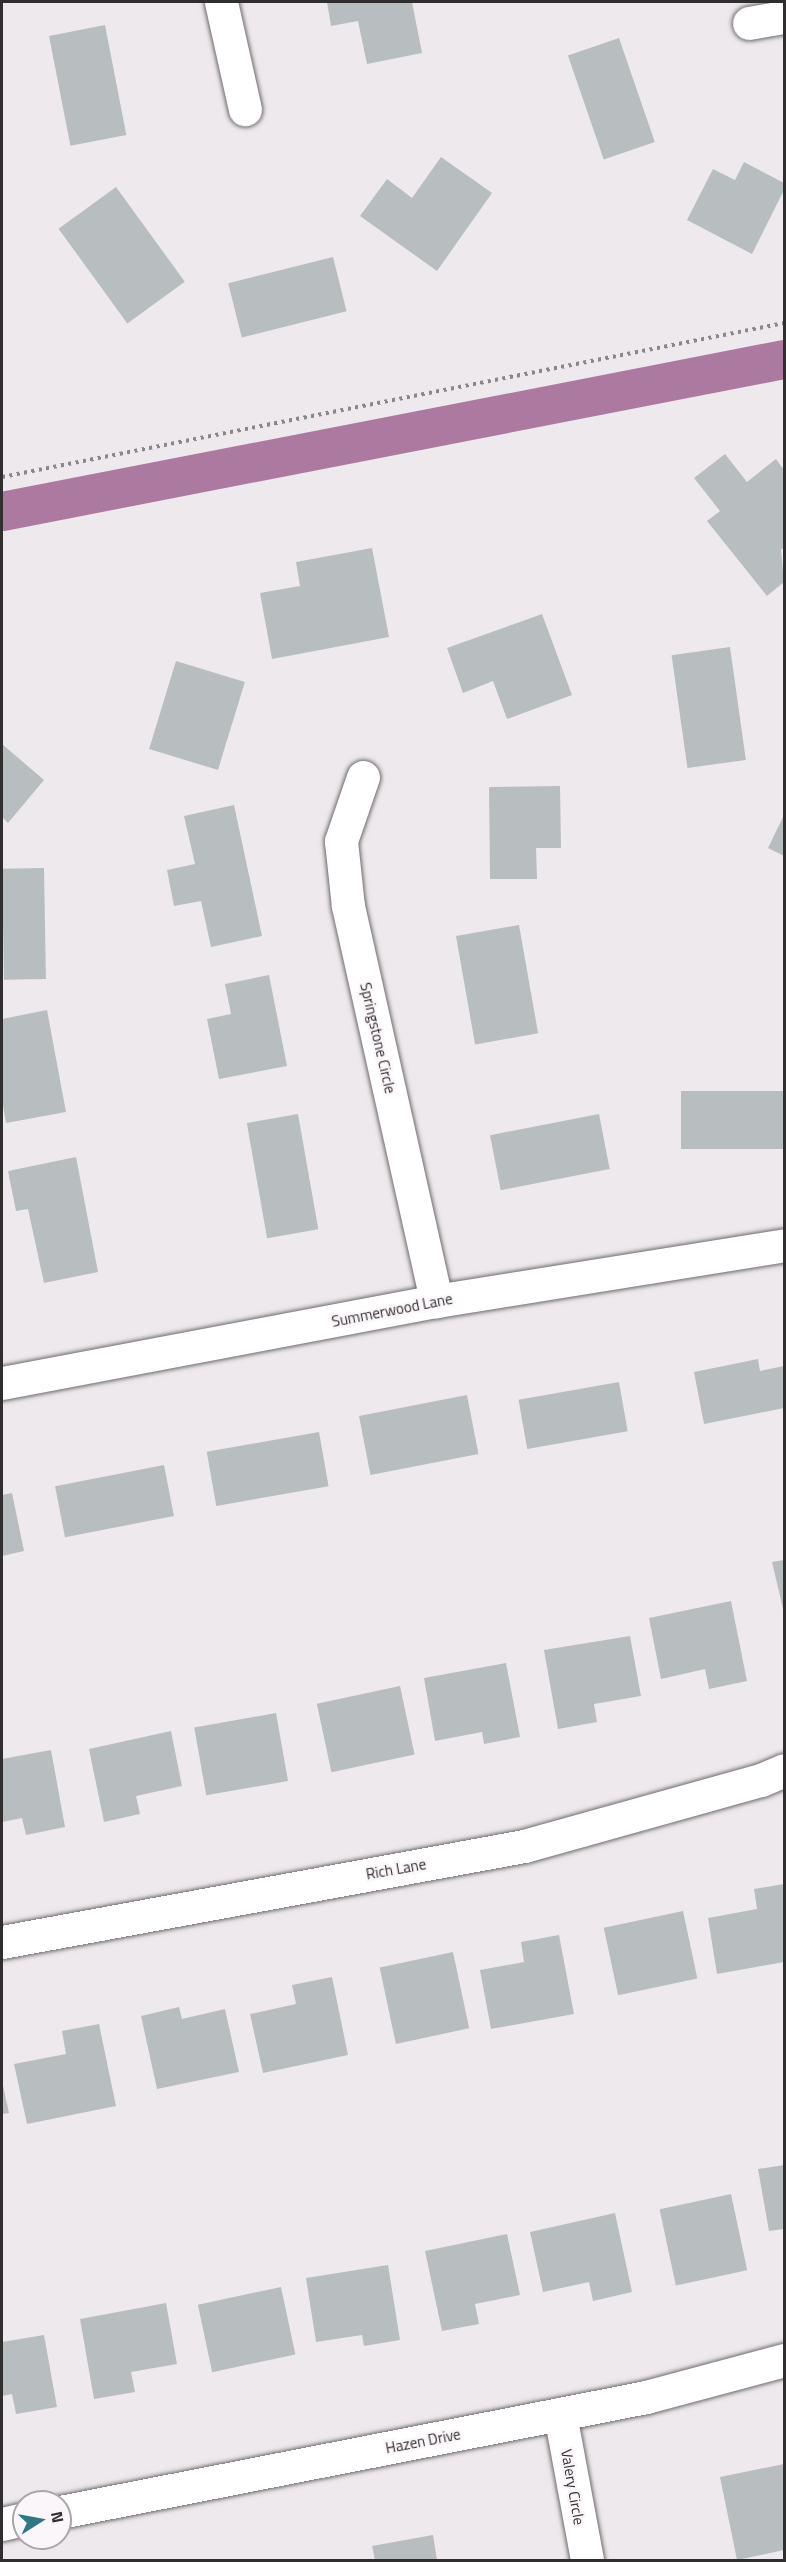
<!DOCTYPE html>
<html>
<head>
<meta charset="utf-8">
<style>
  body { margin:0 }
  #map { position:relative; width:786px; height:2562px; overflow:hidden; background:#eee9ed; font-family:"Titillium Web",sans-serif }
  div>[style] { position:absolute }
  .canal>* { height:39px; margin:-19.5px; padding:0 19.5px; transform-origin:19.5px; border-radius:19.5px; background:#ac7aa1 }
  .building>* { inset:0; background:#b8bebf; transform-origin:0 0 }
  .path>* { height:4px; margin-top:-2px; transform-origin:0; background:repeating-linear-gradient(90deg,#8a8789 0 3px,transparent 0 7.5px) }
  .roads { filter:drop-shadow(0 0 2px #6f6b6e) drop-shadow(0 0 2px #6f6b6e) }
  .minor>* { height:33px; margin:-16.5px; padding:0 16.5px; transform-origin:16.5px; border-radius:16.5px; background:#fff }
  span { translate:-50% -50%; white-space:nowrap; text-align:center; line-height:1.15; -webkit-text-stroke:5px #fbf6fa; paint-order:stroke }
  .street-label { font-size:15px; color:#302e2f }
  .frame { position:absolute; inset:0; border:3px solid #302e2f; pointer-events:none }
  .north { position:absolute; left:12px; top:2490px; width:60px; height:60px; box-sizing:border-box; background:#fbf6fa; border:2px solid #aaa6a9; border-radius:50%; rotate:79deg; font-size:16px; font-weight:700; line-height:24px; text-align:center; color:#302e2f }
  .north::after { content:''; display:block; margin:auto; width:21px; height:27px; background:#317783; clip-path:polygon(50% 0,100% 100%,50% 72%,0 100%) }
</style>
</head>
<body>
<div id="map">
  <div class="canal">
    <i style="left:2px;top:511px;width:797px;rotate:-11deg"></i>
  </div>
  <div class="building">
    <i style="clip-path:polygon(327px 2px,412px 2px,422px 53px,367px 64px,358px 21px,331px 26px)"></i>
    <i style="left:105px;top:25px;width:112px;height:57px;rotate:79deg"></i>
    <i style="left:619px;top:38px;width:110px;height:54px;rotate:71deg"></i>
    <i style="clip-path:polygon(441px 157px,492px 193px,437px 271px,360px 216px,387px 179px,412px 198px)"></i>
    <i style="clip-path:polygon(744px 162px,784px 183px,784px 190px,752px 254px,687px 220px,713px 169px,735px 180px)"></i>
    <i style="left:116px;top:187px;width:117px;height:71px;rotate:54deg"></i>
    <i style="left:333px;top:257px;width:56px;height:108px;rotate:76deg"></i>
    <i style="clip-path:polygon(725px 454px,747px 482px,776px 459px,784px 470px,784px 547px,781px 550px,784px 582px,767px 596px,707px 521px,720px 511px,694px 478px)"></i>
    <i style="clip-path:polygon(372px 548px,389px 637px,272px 659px,260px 593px,300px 586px,296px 562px)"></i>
    <i style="clip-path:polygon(542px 614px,572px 695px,507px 719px,493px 681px,463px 693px,447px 648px)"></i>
    <i style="left:730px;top:647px;width:114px;height:59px;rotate:82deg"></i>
    <i style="left:176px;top:661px;width:72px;height:92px;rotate:17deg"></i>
    <i style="clip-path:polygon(2px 744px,44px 780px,8px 823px,2px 817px)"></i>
    <i style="clip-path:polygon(560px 786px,561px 848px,536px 848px,537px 879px,490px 879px,489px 787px)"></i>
    <i style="clip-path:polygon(234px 805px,262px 936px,211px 947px,201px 901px,174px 906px,167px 870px,195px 864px,184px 816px)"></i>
    <i style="clip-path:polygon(784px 815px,784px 856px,768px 848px)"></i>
    <i style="left:44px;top:868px;width:111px;height:42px;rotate:89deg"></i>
    <i style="left:519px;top:925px;width:110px;height:64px;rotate:80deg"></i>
    <i style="clip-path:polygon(269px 975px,287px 1066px,219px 1079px,207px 1019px,231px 1014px,225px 984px)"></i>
    <i style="clip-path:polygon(47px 1010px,66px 1112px,6px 1123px,2px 1099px,2px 1019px)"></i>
    <i style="left:784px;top:1091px;width:58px;height:103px;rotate:90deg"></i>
    <i style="left:298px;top:1114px;width:117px;height:52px;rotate:80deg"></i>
    <i style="left:599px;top:1114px;width:56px;height:111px;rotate:79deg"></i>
    <i style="clip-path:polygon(76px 1157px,98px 1272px,44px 1283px,28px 1209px,16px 1211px,8px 1171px)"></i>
    <i style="clip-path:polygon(758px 1359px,760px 1371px,784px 1366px,784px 1408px,704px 1424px,694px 1372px)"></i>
    <i style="left:619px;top:1382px;width:50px;height:102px;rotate:80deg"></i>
    <i style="left:467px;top:1395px;width:60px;height:110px;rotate:79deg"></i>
    <i style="left:319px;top:1432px;width:55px;height:114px;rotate:80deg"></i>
    <i style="left:164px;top:1465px;width:52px;height:111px;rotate:79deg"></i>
    <i style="clip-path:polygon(12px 1493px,24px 1551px,2px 1556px,2px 1495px)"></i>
    <i style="clip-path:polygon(784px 1560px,784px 1613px,772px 1562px)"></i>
    <i style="clip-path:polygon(731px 1601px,747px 1681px,709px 1689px,705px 1669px,661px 1679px,649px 1618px)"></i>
    <i style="clip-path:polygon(630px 1636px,641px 1696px,594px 1704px,597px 1722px,558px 1729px,544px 1650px)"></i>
    <i style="clip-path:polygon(506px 1663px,520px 1737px,484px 1744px,482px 1732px,435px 1741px,424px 1678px)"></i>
    <i style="left:400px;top:1686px;width:70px;height:85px;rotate:78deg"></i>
    <i style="left:276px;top:1713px;width:69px;height:83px;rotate:80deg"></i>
    <i style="clip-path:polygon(171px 1731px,182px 1786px,136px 1796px,140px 1814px,104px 1822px,89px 1749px)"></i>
    <i style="clip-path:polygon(51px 1750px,65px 1827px,26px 1835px,22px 1818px,2px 1822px,2px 1759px)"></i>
    <i style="clip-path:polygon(784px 1884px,784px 1962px,717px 1974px,708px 1918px,757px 1909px,754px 1889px)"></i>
    <i style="left:683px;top:1911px;width:69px;height:81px;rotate:78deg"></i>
    <i style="clip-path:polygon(559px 1935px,574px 2014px,491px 2029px,480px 1970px,524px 1962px,521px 1942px)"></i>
    <i style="left:453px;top:1952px;width:78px;height:75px;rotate:78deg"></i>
    <i style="clip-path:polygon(332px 1977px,348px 2055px,263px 2073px,250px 2014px,296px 2004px,292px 1985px)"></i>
    <i style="clip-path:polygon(179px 2007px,182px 2019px,225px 2009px,239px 2072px,157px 2089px,141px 2016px)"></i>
    <i style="clip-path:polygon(99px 2024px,116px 2106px,27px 2124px,14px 2064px,66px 2054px,62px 2031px)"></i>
    <i style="clip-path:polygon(2px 2081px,9px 2113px,2px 2114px)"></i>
    <i style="clip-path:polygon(784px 2165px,784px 2229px,769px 2231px,758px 2169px)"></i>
    <i style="left:731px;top:2194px;width:78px;height:73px;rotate:78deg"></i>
    <i style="clip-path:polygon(615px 2213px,632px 2292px,593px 2301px,589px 2282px,543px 2292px,530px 2232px)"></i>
    <i style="clip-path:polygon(507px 2234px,520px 2295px,475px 2304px,479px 2324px,442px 2331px,425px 2251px)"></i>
    <i style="clip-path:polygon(388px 2265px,400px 2340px,364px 2346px,362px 2335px,316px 2342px,306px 2278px)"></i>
    <i style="left:281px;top:2287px;width:69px;height:85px;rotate:78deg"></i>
    <i style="clip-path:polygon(166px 2303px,177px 2364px,131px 2372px,135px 2392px,94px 2399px,80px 2319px)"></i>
    <i style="clip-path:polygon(44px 2335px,57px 2407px,16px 2414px,12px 2394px,2px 2396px,2px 2342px)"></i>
    <i style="clip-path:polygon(784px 2464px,784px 2550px,737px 2560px,720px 2477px)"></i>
    <i style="clip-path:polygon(433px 2535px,437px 2560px,375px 2560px,372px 2546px)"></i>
  </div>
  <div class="path">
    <i style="left:2px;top:477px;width:797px;rotate:-11.14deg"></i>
  </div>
  <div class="roads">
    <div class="minor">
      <i style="left:221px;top:2px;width:110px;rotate:77.4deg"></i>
      <i style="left:749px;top:23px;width:36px;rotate:-10deg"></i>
      <i style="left:363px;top:777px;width:68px;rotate:109deg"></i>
      <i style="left:341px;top:841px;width:65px;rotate:83.9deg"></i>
      <i style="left:348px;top:906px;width:405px;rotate:77.4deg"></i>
      <i style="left:2px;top:1383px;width:442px;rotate:-10.7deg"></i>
      <i style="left:436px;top:1301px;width:352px;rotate:-9.1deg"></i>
      <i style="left:2px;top:1942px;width:531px;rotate:-10.42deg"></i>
      <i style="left:524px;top:1846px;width:246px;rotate:-15.6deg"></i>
      <i style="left:761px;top:1780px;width:25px;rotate:-23deg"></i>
      <i style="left:560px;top:2414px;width:148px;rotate:79.5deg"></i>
      <i style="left:60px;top:2512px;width:597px;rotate:-11.1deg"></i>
      <i style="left:646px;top:2397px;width:143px;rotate:-15deg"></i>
      <i style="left:2px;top:2524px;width:23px;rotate:-13deg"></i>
    </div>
  </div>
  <div class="street-label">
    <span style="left:378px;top:1038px;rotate:77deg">Springstone Circle</span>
    <span style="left:392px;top:1310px;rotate:-11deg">Summerwood Lane</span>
    <span style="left:396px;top:1869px;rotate:-10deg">Rich Lane</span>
    <span style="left:423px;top:2441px;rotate:-11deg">Hazen Drive</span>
    <span style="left:573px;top:2487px;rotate:80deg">Valery Circle</span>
  </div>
  <div class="frame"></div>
  <div class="north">N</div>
</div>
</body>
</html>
